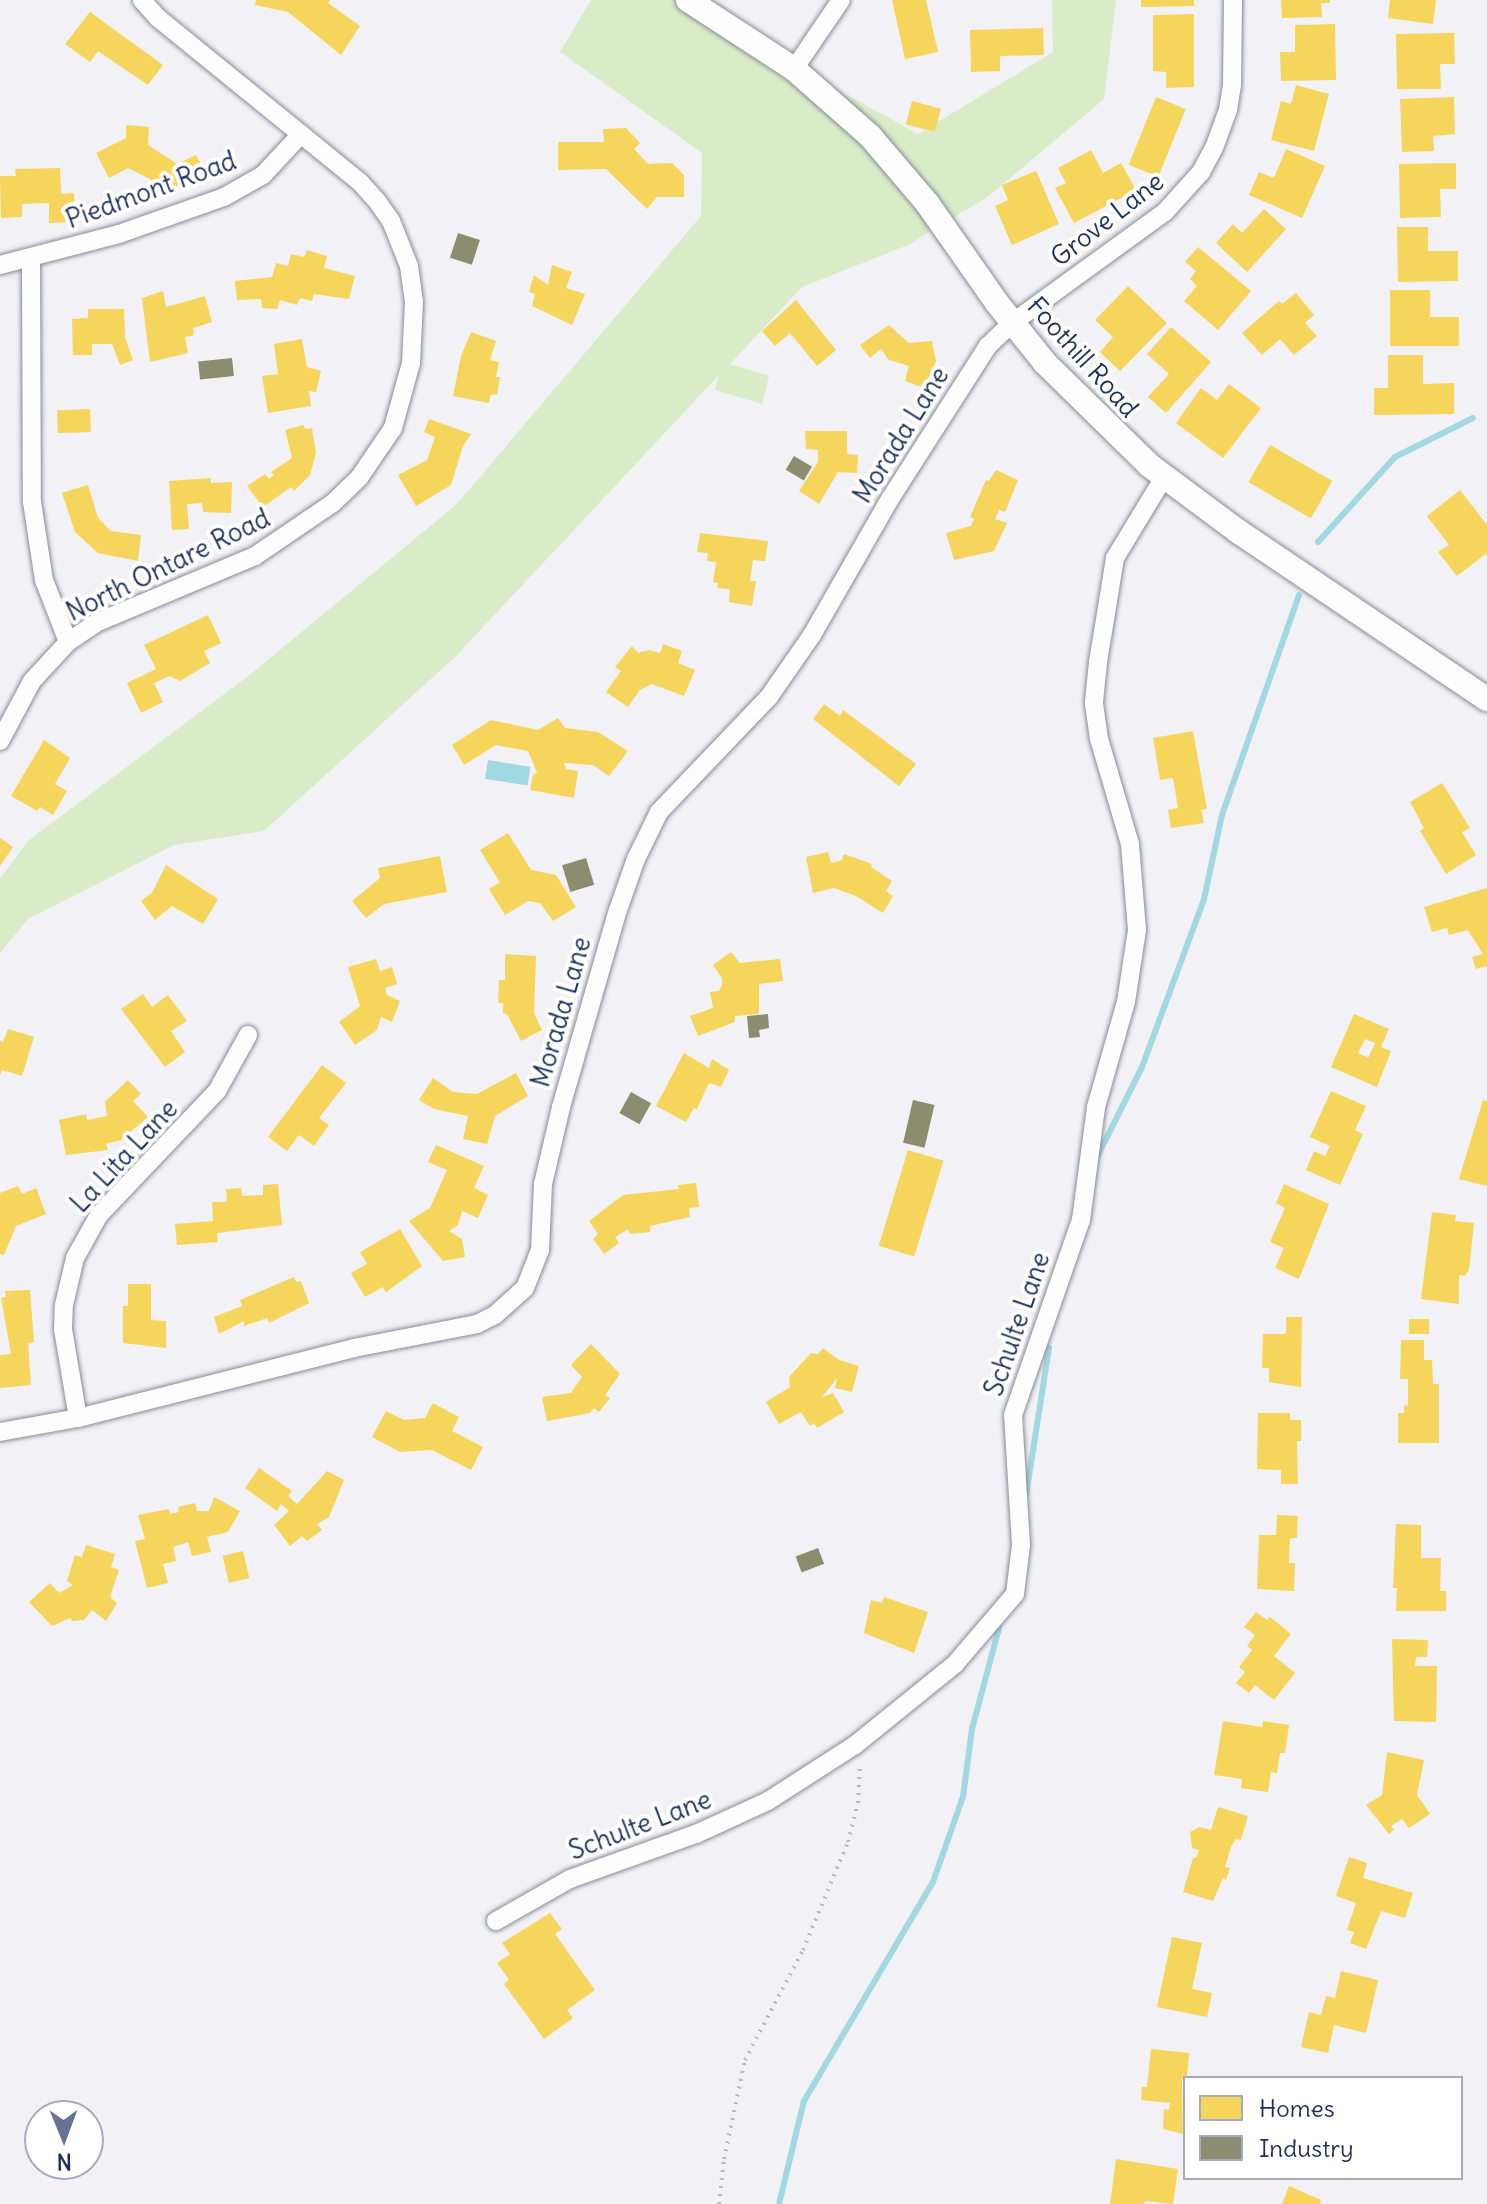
<!DOCTYPE html>
<html>
<head>
<meta charset="utf-8">
<style>
  body { margin:0 }
  #map { position:relative; width:1487px; height:2204px; overflow:hidden; background:#f1f1f6; font-family:Delius,sans-serif }
  div>[style] { position:absolute }
  .green>* { inset:0; background:#daecc7 }
  .water>* { inset:0; background:#a1d8e2; transform-origin:0 0 }
  .homes>* { inset:0; background:#f6d55c; transform-origin:0 0 }
  .industry>* { inset:0; background:#8c8c6e; transform-origin:0 0 }
  .stream>* { height:6px; margin:-3px; padding:0 3px; transform-origin:3px; border-radius:3px; background:#a1d8e2 }
  .path>* { height:4px; margin-top:-2px; transform-origin:0; background:repeating-linear-gradient(90deg,#b7bac0 0 2px,transparent 0 8px) }
  .roads { filter:drop-shadow(0 0 2px #878b96) drop-shadow(0 0 2px #878b96) }
  .minor>* { height:18px; margin:-9px; padding:0 9px; transform-origin:9px; border-radius:9px; background:#fdfdfe }
  .secondary>* { height:24px; margin:-12px; padding:0 12px; transform-origin:12px; border-radius:12px; background:#fdfdfe }
  span { translate:-50% -50%; white-space:nowrap; text-align:center; line-height:1.15; -webkit-text-stroke:8px #fff; paint-order:stroke }
  .street-label { font-size:26px; color:#1b2f5e }
  .legend { position:absolute; left:1183px; top:2076px; width:280px; height:104px; box-sizing:border-box; background:#fff; border:2px solid #a4acbf; margin:0; padding:10px 14px; list-style:none; font-size:24px; color:#1b2f5e }
  .legend li { display:flex; align-items:center; gap:16px; height:40px }
  .legend b { width:40px; border:2px solid #a4acbf }
  .north { position:absolute; left:24px; top:2100px; width:80px; height:80px; box-sizing:border-box; background:#fff; border:2px solid #a4acbf; border-radius:50%; rotate:179deg; font-size:22px; font-weight:700; line-height:32px; text-align:center; color:#1b2f5e }
  .north::after { content:''; display:block; margin:auto; width:28px; height:36px; background:#667393; clip-path:polygon(50% 0,100% 100%,50% 72%,0 100%) }
</style>
</head>
<body>
<div id="map">
  <div class="green">
    <i style="clip-path:polygon(591px 0,675px 0,918px 134px,1053px 52px,1052px 0,1116px 0,1104px 99px,989px 196px,908px 245px,802px 287px,730px 364px,769px 376px,762px 404px,715px 390px,719px 375px,455px 657px,264px 831px,174px 845px,28px 919px,0 953px,0 878px,29px 840px,247px 677px,457px 504px,701px 216px,702px 153px,560px 52px)"></i>
  </div>
  <div class="water">
    <i style="left:488px;top:760px;width:43px;height:19px;rotate:9deg"></i>
  </div>
  <div class="homes">
    <i style="clip-path:polygon(256px 0,330px 0,328px 3px,360px 26px,341px 55px,288px 12px,255px 5px)"></i>
    <i style="clip-path:polygon(892px 0,926px 0,938px 52px,905px 59px)"></i>
    <i style="clip-path:polygon(1141px 0,1194px 0,1194px 6px,1141px 7px)"></i>
    <i style="clip-path:polygon(1281px 0,1330px 0,1330px 3px,1321px 3px,1322px 17px,1282px 18px)"></i>
    <i style="clip-path:polygon(1390px 0,1436px 0,1433px 24px,1388px 18px)"></i>
    <i style="clip-path:polygon(90px 12px,163px 65px,148px 85px,98px 51px,90px 62px,65px 44px)"></i>
    <i style="clip-path:polygon(1194px 14px,1194px 87px,1166px 88px,1166px 72px,1153px 71px,1153px 15px)"></i>
    <i style="clip-path:polygon(1335px 24px,1336px 80px,1281px 81px,1280px 52px,1295px 52px,1295px 25px)"></i>
    <i style="clip-path:polygon(1043px 28px,1044px 55px,1000px 56px,1000px 71px,971px 72px,970px 30px)"></i>
    <i style="clip-path:polygon(1454px 33px,1455px 64px,1440px 64px,1441px 89px,1397px 89px,1396px 34px)"></i>
    <i style="clip-path:polygon(1296px 85px,1329px 94px,1314px 151px,1271px 140px,1281px 101px,1291px 104px)"></i>
    <i style="left:1156px;top:97px;width:32px;height:73px;rotate:22deg"></i>
    <i style="clip-path:polygon(1454px 97px,1455px 134px,1433px 136px,1434px 151px,1402px 152px,1400px 99px)"></i>
    <i style="left:912px;top:101px;width:30px;height:24px;rotate:15deg"></i>
    <i style="clip-path:polygon(126px 125px,149px 127px,148px 145px,177px 164px,196px 155px,205px 172px,159px 196px,150px 179px,128px 168px,109px 178px,96px 153px,126px 138px)"></i>
    <i style="clip-path:polygon(626px 128px,640px 143px,634px 149px,648px 164px,672px 163px,684px 175px,684px 197px,657px 197px,647px 209px,606px 169px,558px 170px,558px 142px,604px 142px,603px 129px)"></i>
    <i style="clip-path:polygon(1286px 149px,1325px 166px,1302px 218px,1249px 195px,1259px 172px,1274px 178px)"></i>
    <i style="clip-path:polygon(1091px 150px,1103px 173px,1121px 163px,1136px 190px,1074px 223px,1055px 188px,1066px 183px,1058px 168px)"></i>
    <i style="clip-path:polygon(1456px 163px,1456px 189px,1440px 189px,1441px 217px,1400px 218px,1399px 164px)"></i>
    <i style="clip-path:polygon(60px 168px,61px 194px,74px 193px,75px 222px,49px 223px,49px 203px,22px 204px,22px 217px,1px 218px,0 176px,16px 176px,15px 169px)"></i>
    <i style="clip-path:polygon(1036px 171px,1059px 224px,1012px 245px,995px 206px,1008px 200px,1002px 185px)"></i>
    <i style="clip-path:polygon(1264px 209px,1286px 229px,1247px 272px,1216px 243px,1233px 224px,1242px 233px)"></i>
    <i style="clip-path:polygon(1397px 227px,1428px 227px,1428px 251px,1458px 251px,1458px 281px,1398px 282px)"></i>
    <i style="clip-path:polygon(1198px 247px,1251px 291px,1218px 330px,1184px 301px,1197px 286px,1190px 279px,1196px 271px,1185px 262px)"></i>
    <i style="clip-path:polygon(307px 250px,327px 256px,324px 268px,355px 276px,349px 299px,314px 294px,312px 301px,300px 298px,297px 305px,280px 300px,277px 309px,262px 308px,261px 299px,237px 300px,235px 281px,272px 277px,276px 263px,288px 266px,291px 254px,304px 257px)"></i>
    <i style="clip-path:polygon(552px 265px,572px 272px,566px 288px,585px 294px,572px 325px,532px 306px,535px 294px,529px 292px,534px 275px,548px 285px)"></i>
    <i style="clip-path:polygon(1128px 286px,1167px 323px,1120px 371px,1100px 352px,1113px 337px,1095px 320px)"></i>
    <i style="clip-path:polygon(1390px 290px,1430px 290px,1430px 317px,1459px 317px,1459px 346px,1390px 346px)"></i>
    <i style="clip-path:polygon(163px 291px,166px 307px,205px 296px,212px 322px,193px 328px,194px 335px,185px 337px,188px 353px,150px 362px,142px 298px)"></i>
    <i style="clip-path:polygon(1296px 293px,1314px 315px,1305px 323px,1317px 336px,1294px 355px,1280px 339px,1262px 355px,1242px 333px,1279px 301px,1282px 304px)"></i>
    <i style="clip-path:polygon(796px 300px,836px 350px,817px 366px,790px 333px,775px 346px,762px 331px)"></i>
    <i style="clip-path:polygon(88px 309px,124px 309px,125px 337px,133px 360px,120px 365px,112px 344px,92px 344px,92px 355px,73px 355px,72px 319px,88px 318px)"></i>
    <i style="clip-path:polygon(889px 325px,909px 343px,932px 341px,936px 361px,924px 388px,905px 381px,909px 366px,889px 360px,881px 349px,870px 358px,860px 345px)"></i>
    <i style="clip-path:polygon(1171px 327px,1211px 362px,1166px 413px,1148px 397px,1169px 374px,1147px 354px)"></i>
    <i style="clip-path:polygon(471px 332px,496px 341px,490px 360px,499px 362px,496px 377px,500px 377px,497px 395px,491px 394px,489px 403px,453px 396px,461px 356px)"></i>
    <i style="clip-path:polygon(302px 339px,307px 367px,321px 371px,316px 392px,309px 391px,311px 406px,268px 413px,262px 376px,278px 374px,274px 344px)"></i>
    <i style="clip-path:polygon(1388px 355px,1423px 355px,1423px 384px,1454px 383px,1454px 414px,1374px 415px,1374px 388px,1388px 388px)"></i>
    <i style="clip-path:polygon(1229px 384px,1261px 408px,1223px 458px,1176px 423px,1201px 388px,1217px 400px)"></i>
    <i style="left:90px;top:409px;width:23px;height:33px;rotate:88deg"></i>
    <i style="clip-path:polygon(429px 419px,471px 434px,463px 446px,451px 485px,416px 506px,398px 475px,427px 460px,435px 437px,424px 432px)"></i>
    <i style="clip-path:polygon(303px 425px,305px 429px,312px 428px,316px 453px,310px 475px,294px 491px,291px 487px,263px 507px,247px 486px,265px 474px,269px 479px,274px 475px,271px 472px,292px 458px,285px 430px)"></i>
    <i style="clip-path:polygon(805px 431px,847px 431px,847px 454px,858px 455px,857px 473px,838px 472px,819px 504px,799px 491px,818px 462px,818px 450px,806px 449px)"></i>
    <i style="left:1270px;top:445px;width:72px;height:43px;rotate:30deg"></i>
    <i style="clip-path:polygon(996px 470px,1018px 480px,1005px 512px,999px 510px,995px 519px,1007px 523px,994px 551px,954px 560px,946px 533px,971px 526px,974px 519px,970px 517px,986px 480px,989px 481px)"></i>
    <i style="clip-path:polygon(211px 478px,211px 483px,232px 482px,231px 513px,203px 512px,202px 503px,187px 504px,189px 529px,172px 530px,169px 481px)"></i>
    <i style="clip-path:polygon(88px 485px,98px 518px,111px 531px,141px 535px,138px 561px,98px 553px,75px 532px,62px 493px)"></i>
    <i style="clip-path:polygon(1460px 490px,1487px 525px,1487px 553px,1457px 576px,1438px 552px,1449px 545px,1427px 516px)"></i>
    <i style="clip-path:polygon(700px 533px,768px 541px,765px 561px,753px 560px,750px 581px,756px 581px,752px 606px,729px 602px,730px 589px,717px 588px,718px 583px,713px 582px,716px 562px,707px 561px,708px 553px,697px 552px)"></i>
    <i style="clip-path:polygon(208px 615px,221px 643px,204px 651px,210px 663px,180px 681px,170px 676px,154px 683px,163px 702px,141px 713px,127px 683px,156px 669px,144px 645px)"></i>
    <i style="clip-path:polygon(663px 644px,682px 651px,678px 663px,695px 670px,684px 696px,652px 684px,640px 690px,628px 707px,606px 692px,621px 671px,615px 667px,632px 646px,638px 653px,649px 650px,660px 653px)"></i>
    <i style="clip-path:polygon(824px 704px,840px 716px,843px 710px,916px 764px,899px 786px,813px 719px)"></i>
    <i style="clip-path:polygon(558px 718px,565px 728px,598px 732px,628px 751px,609px 776px,593px 765px,564px 763px,566px 769px,578px 771px,574px 798px,530px 790px,533px 775px,537px 773px,528px 751px,496px 745px,464px 765px,452px 745px,491px 720px,538px 730px)"></i>
    <i style="clip-path:polygon(1193px 731px,1207px 809px,1201px 810px,1204px 823px,1171px 828px,1168px 810px,1178px 808px,1173px 778px,1160px 780px,1153px 738px)"></i>
    <i style="clip-path:polygon(44px 740px,70px 758px,55px 784px,67px 791px,53px 815px,40px 807px,37px 811px,11px 796px)"></i>
    <i style="clip-path:polygon(1442px 783px,1470px 828px,1462px 832px,1476px 855px,1446px 874px,1420px 831px,1424px 828px,1410px 802px)"></i>
    <i style="clip-path:polygon(508px 833px,531px 870px,556px 875px,576px 907px,553px 921px,540px 903px,528px 901px,505px 915px,489px 889px,500px 882px,480px 850px)"></i>
    <i style="clip-path:polygon(0 838px,13px 847px,0 866px)"></i>
    <i style="clip-path:polygon(828px 852px,831px 863px,842px 860px,844px 854px,872px 864px,871px 867px,892px 881px,886px 891px,893px 896px,883px 913px,856px 896px,834px 888px,813px 893px,806px 857px)"></i>
    <i style="clip-path:polygon(440px 856px,447px 892px,384px 904px,366px 918px,352px 901px,380px 878px,378px 868px)"></i>
    <i style="clip-path:polygon(166px 865px,218px 899px,203px 924px,172px 906px,155px 920px,141px 901px,152px 893px)"></i>
    <i style="clip-path:polygon(1487px 888px,1487px 966px,1476px 969px,1472px 957px,1483px 954px,1468px 930px,1449px 935px,1447px 928px,1432px 932px,1424px 907px)"></i>
    <i style="clip-path:polygon(731px 952px,740px 963px,780px 959px,783px 981px,759px 984px,759px 1014px,735px 1016px,735px 1022px,698px 1036px,690px 1016px,713px 1008px,710px 992px,719px 991px,722px 985px,722px 978px,713px 965px)"></i>
    <i style="clip-path:polygon(505px 954px,536px 956px,534px 1013px,542px 1030px,521px 1041px,507px 1014px,503px 1013px,503px 1003px,498px 1003px,499px 980px,505px 980px)"></i>
    <i style="clip-path:polygon(376px 959px,380px 971px,392px 967px,397px 984px,385px 988px,387px 995px,400px 1001px,392px 1022px,381px 1017px,377px 1030px,355px 1045px,339px 1022px,360px 1006px,348px 967px)"></i>
    <i style="clip-path:polygon(143px 994px,152px 1007px,168px 995px,187px 1021px,171px 1031px,185px 1052px,165px 1067px,121px 1009px)"></i>
    <i style="clip-path:polygon(evenodd,1354px 1014px,1389px 1029px,1381px 1047px,1391px 1051px,1377px 1087px,1331px 1067px,1354px 1014px,1365px 1039px,1375px 1043px,1368px 1058px,1358px 1053px,1365px 1039px)"></i>
    <i style="clip-path:polygon(8px 1029px,34px 1037px,22px 1076px,2px 1070px,0 1075px,0 1041px,3px 1042px)"></i>
    <i style="clip-path:polygon(684px 1053px,709px 1068px,712px 1059px,729px 1070px,721px 1087px,709px 1083px,697px 1109px,694px 1108px,686px 1122px,656px 1106px)"></i>
    <i style="clip-path:polygon(322px 1065px,346px 1083px,319px 1118px,329px 1125px,314px 1146px,299px 1135px,287px 1151px,268px 1137px)"></i>
    <i style="clip-path:polygon(516px 1073px,528px 1096px,495px 1116px,487px 1144px,463px 1139px,468px 1116px,434px 1109px,419px 1100px,433px 1078px,453px 1092px,477px 1094px)"></i>
    <i style="clip-path:polygon(128px 1080px,141px 1094px,133px 1101px,148px 1117px,121px 1140px,106px 1144px,108px 1150px,66px 1155px,59px 1120px,86px 1114px,87px 1120px,107px 1116px,105px 1102px)"></i>
    <i style="clip-path:polygon(1331px 1091px,1366px 1106px,1355px 1130px,1363px 1134px,1340px 1185px,1306px 1170px,1314px 1151px,1325px 1156px,1330px 1146px,1310px 1137px)"></i>
    <i style="clip-path:polygon(1483px 1100px,1487px 1101px,1487px 1186px,1459px 1179px)"></i>
    <i style="clip-path:polygon(436px 1145px,484px 1166px,474px 1188px,488px 1195px,478px 1218px,462px 1211px,458px 1225px,449px 1231px,462px 1239px,465px 1257px,443px 1261px,409px 1221px,430px 1208px,447px 1170px,428px 1162px)"></i>
    <i style="left:908px;top:1150px;width:37px;height:100px;rotate:17deg"></i>
    <i style="clip-path:polygon(696px 1183px,699px 1207px,689px 1208px,690px 1217px,650px 1226px,650px 1232px,630px 1234px,628px 1229px,615px 1237px,619px 1243px,604px 1254px,593px 1239px,598px 1234px,589px 1221px,623px 1195px,679px 1189px,678px 1185px)"></i>
    <i style="clip-path:polygon(278px 1184px,282px 1225px,217px 1233px,218px 1242px,177px 1245px,175px 1224px,213px 1221px,212px 1202px,227px 1202px,226px 1189px,241px 1188px,242px 1196px,263px 1195px,263px 1185px)"></i>
    <i style="clip-path:polygon(1284px 1184px,1329px 1204px,1299px 1279px,1275px 1268px,1284px 1248px,1270px 1242px,1285px 1208px,1276px 1203px)"></i>
    <i style="clip-path:polygon(18px 1186px,22px 1194px,36px 1188px,46px 1214px,16px 1226px,4px 1255px,0 1254px,0 1193px)"></i>
    <i style="clip-path:polygon(1432px 1212px,1456px 1215px,1455px 1221px,1474px 1223px,1469px 1270px,1465px 1276px,1459px 1275px,1459px 1304px,1421px 1299px)"></i>
    <i style="clip-path:polygon(400px 1229px,422px 1266px,386px 1292px,383px 1287px,365px 1297px,351px 1273px,367px 1264px,360px 1252px)"></i>
    <i style="clip-path:polygon(294px 1277px,296px 1282px,301px 1281px,309px 1303px,269px 1323px,267px 1318px,244px 1326px,244px 1321px,219px 1334px,214px 1317px,242px 1306px,240px 1300px)"></i>
    <i style="clip-path:polygon(128px 1284px,151px 1284px,151px 1320px,166px 1321px,166px 1348px,123px 1343px,123px 1306px,128px 1306px)"></i>
    <i style="clip-path:polygon(30px 1290px,34px 1342px,28px 1343px,31px 1385px,0 1388px,0 1355px,11px 1354px,1px 1298px,6px 1297px,5px 1291px)"></i>
    <i style="clip-path:polygon(1286px 1317px,1302px 1317px,1301px 1387px,1269px 1382px,1269px 1368px,1262px 1368px,1263px 1334px,1286px 1334px)"></i>
    <i style="left:1409px;top:1319px;width:20px;height:15px"></i>
    <i style="clip-path:polygon(1401px 1340px,1424px 1340px,1424px 1360px,1432px 1360px,1433px 1384px,1439px 1384px,1439px 1443px,1398px 1443px,1398px 1413px,1404px 1413px,1404px 1405px,1408px 1406px,1408px 1379px,1400px 1379px)"></i>
    <i style="clip-path:polygon(591px 1344px,620px 1374px,605px 1395px,610px 1398px,599px 1412px,594px 1408px,590px 1413px,547px 1421px,542px 1397px,571px 1393px,582px 1377px,571px 1365px)"></i>
    <i style="clip-path:polygon(823px 1348px,839px 1360px,859px 1366px,852px 1392px,835px 1388px,837px 1378px,822px 1397px,833px 1393px,844px 1412px,817px 1428px,814px 1423px,810px 1426px,801px 1412px,779px 1424px,766px 1402px,790px 1387px,789px 1377px,811px 1353px,818px 1354px)"></i>
    <i style="clip-path:polygon(433px 1403px,459px 1417px,452px 1431px,483px 1447px,471px 1470px,432px 1450px,400px 1452px,372px 1437px,386px 1411px,404px 1420px,425px 1418px)"></i>
    <i style="clip-path:polygon(1258px 1413px,1290px 1413px,1290px 1420px,1301px 1420px,1301px 1441px,1297px 1441px,1298px 1484px,1281px 1484px,1281px 1470px,1257px 1469px)"></i>
    <i style="clip-path:polygon(259px 1468px,292px 1491px,288px 1496px,297px 1504px,327px 1471px,344px 1480px,329px 1517px,317px 1524px,322px 1530px,307px 1541px,302px 1536px,290px 1546px,274px 1525px,289px 1511px,281px 1504px,277px 1511px,245px 1488px)"></i>
    <i style="clip-path:polygon(214px 1497px,240px 1511px,228px 1532px,207px 1537px,211px 1552px,192px 1556px,188px 1542px,173px 1547px,176px 1561px,163px 1564px,168px 1583px,147px 1588px,135px 1541px,145px 1539px,138px 1515px,169px 1509px,170px 1514px,179px 1512px,178px 1507px,195px 1503px,197px 1511px,209px 1511px)"></i>
    <i style="clip-path:polygon(1277px 1515px,1298px 1516px,1297px 1538px,1290px 1538px,1289px 1563px,1295px 1563px,1294px 1591px,1257px 1589px,1259px 1535px,1276px 1535px)"></i>
    <i style="clip-path:polygon(1396px 1524px,1421px 1525px,1421px 1558px,1441px 1558px,1440px 1591px,1446px 1591px,1446px 1611px,1396px 1611px,1397px 1588px,1393px 1588px)"></i>
    <i style="clip-path:polygon(86px 1545px,115px 1554px,111px 1567px,119px 1570px,110px 1597px,117px 1603px,106px 1621px,92px 1610px,84px 1620px,72px 1621px,70px 1618px,52px 1626px,29px 1602px,50px 1583px,59px 1593px,73px 1585px,67px 1581px,75px 1555px,82px 1557px)"></i>
    <i style="left:243px;top:1551px;width:28px;height:21px;rotate:77deg"></i>
    <i style="clip-path:polygon(884px 1597px,928px 1612px,914px 1653px,864px 1633px,871px 1600px,882px 1603px)"></i>
    <i style="clip-path:polygon(1256px 1612px,1267px 1620px,1270px 1617px,1291px 1634px,1274px 1656px,1295px 1673px,1274px 1700px,1255px 1685px,1249px 1693px,1236px 1683px,1245px 1672px,1239px 1667px,1252px 1650px,1247px 1646px,1255px 1635px,1244px 1627px)"></i>
    <i style="clip-path:polygon(1392px 1639px,1428px 1640px,1427px 1657px,1416px 1657px,1415px 1666px,1437px 1666px,1436px 1722px,1394px 1721px)"></i>
    <i style="clip-path:polygon(1223px 1721px,1262px 1727px,1263px 1721px,1289px 1725px,1285px 1753px,1280px 1753px,1277px 1773px,1271px 1772px,1268px 1792px,1241px 1788px,1242px 1779px,1214px 1775px)"></i>
    <i style="clip-path:polygon(1387px 1752px,1424px 1760px,1417px 1795px,1430px 1814px,1409px 1828px,1402px 1819px,1391px 1826px,1394px 1830px,1389px 1834px,1366px 1805px,1382px 1795px)"></i>
    <i style="clip-path:polygon(1218px 1807px,1248px 1816px,1241px 1840px,1236px 1839px,1231px 1847px,1225px 1867px,1230px 1868px,1226px 1880px,1223px 1878px,1213px 1901px,1183px 1892px,1193px 1858px,1196px 1858px,1199px 1850px,1192px 1848px,1190px 1832px,1199px 1827px,1211px 1830px)"></i>
    <i style="clip-path:polygon(1349px 1857px,1367px 1863px,1363px 1878px,1413px 1893px,1405px 1918px,1381px 1911px,1366px 1949px,1350px 1943px,1354px 1932px,1347px 1930px,1356px 1903px,1336px 1896px)"></i>
    <i style="clip-path:polygon(550px 1913px,562px 1929px,555px 1934px,595px 1990px,567px 2010px,573px 2018px,544px 2039px,504px 1984px,509px 1980px,497px 1963px,510px 1954px,502px 1943px)"></i>
    <i style="clip-path:polygon(1172px 1937px,1202px 1943px,1192px 1989px,1212px 1993px,1207px 2017px,1157px 2007px)"></i>
    <i style="clip-path:polygon(1341px 1971px,1378px 1980px,1366px 2033px,1334px 2025px,1328px 2053px,1301px 2047px,1309px 2012px,1321px 2015px,1326px 1996px,1335px 1998px)"></i>
    <i style="clip-path:polygon(1151px 2049px,1189px 2053px,1187px 2078px,1183px 2077px,1182px 2081px,1183px 2134px,1163px 2129px,1164px 2109px,1169px 2110px,1170px 2103px,1141px 2100px,1142px 2087px,1147px 2087px)"></i>
    <i style="clip-path:polygon(1116px 2159px,1178px 2169px,1173px 2204px,1145px 2201px,1144px 2204px,1110px 2204px)"></i>
    <i style="clip-path:polygon(1289px 2186px,1321px 2200px,1320px 2204px,1282px 2204px)"></i>
  </div>
  <div class="industry">
    <i style="left:458px;top:233px;width:23px;height:26px;rotate:18deg"></i>
    <i style="left:232px;top:358px;width:18px;height:34px;rotate:84deg"></i>
    <i style="left:794px;top:456px;width:21px;height:16px;rotate:31deg"></i>
    <i style="left:586px;top:858px;width:28px;height:25px;rotate:73deg"></i>
    <i style="clip-path:polygon(768px 1014px,769px 1028px,759px 1030px,760px 1037px,749px 1038px,747px 1016px)"></i>
    <i style="left:631px;top:1092px;width:23px;height:24px;rotate:29deg"></i>
    <i style="left:913px;top:1100px;width:22px;height:44px;rotate:13deg"></i>
    <i style="left:818px;top:1548px;width:17px;height:24px;rotate:69deg"></i>
  </div>
  <div class="stream">
    <i style="left:1318px;top:542px;width:115px;rotate:-47.8deg"></i>
    <i style="left:1395px;top:457px;width:87px;rotate:-26.6deg"></i>
    <i style="left:1096px;top:1159px;width:103px;rotate:-63.4deg"></i>
    <i style="left:1142px;top:1067px;width:179px;rotate:-69.7deg"></i>
    <i style="left:1204px;top:899px;width:86px;rotate:-77.9deg"></i>
    <i style="left:1222px;top:815px;width:233px;rotate:-70.7deg"></i>
    <i style="left:1026px;top:1495px;width:149px;rotate:-81.1deg"></i>
    <i style="left:779px;top:2204px;width:106px;rotate:-76.4deg"></i>
    <i style="left:804px;top:2101px;width:254px;rotate:-59.5deg"></i>
    <i style="left:933px;top:1882px;width:90px;rotate:-70.6deg"></i>
    <i style="left:963px;top:1797px;width:69px;rotate:-82.5deg"></i>
    <i style="left:972px;top:1729px;width:105px;rotate:-75deg"></i>
  </div>
  <div class="path">
    <i style="left:719px;top:2204px;width:45px;rotate:-83.7deg"></i>
    <i style="left:724px;top:2159px;width:101px;rotate:-78deg"></i>
    <i style="left:745px;top:2060px;width:124px;rotate:-62.2deg"></i>
    <i style="left:803px;top:1950px;width:117px;rotate:-67.4deg"></i>
    <i style="left:848px;top:1842px;width:40px;rotate:-75.6deg"></i>
    <i style="left:858px;top:1803px;width:40px;rotate:-87.1deg"></i>
  </div>
  <div class="roads">
    <div class="minor">
      <i style="left:794px;top:69px;width:83px;rotate:-55.7deg"></i>
      <i style="left:31px;top:259px;width:243px;rotate:89.8deg"></i>
      <i style="left:32px;top:502px;width:79px;rotate:81.3deg"></i>
      <i style="left:44px;top:580px;width:66px;rotate:68.8deg"></i>
      <i style="left:0;top:265px;width:123px;rotate:-14.6deg"></i>
      <i style="left:119px;top:234px;width:111px;rotate:-19.4deg"></i>
      <i style="left:224px;top:197px;width:45px;rotate:-29.4deg"></i>
      <i style="left:263px;top:175px;width:56px;rotate:-47.2deg"></i>
      <i style="left:0;top:741px;width:68px;rotate:-61.9deg"></i>
      <i style="left:32px;top:681px;width:53px;rotate:-47.3deg"></i>
      <i style="left:68px;top:642px;width:36px;rotate:-34deg"></i>
      <i style="left:98px;top:622px;width:170px;rotate:-22.8deg"></i>
      <i style="left:255px;top:556px;width:94px;rotate:-34.2deg"></i>
      <i style="left:333px;top:503px;width:36px;rotate:-44deg"></i>
      <i style="left:359px;top:478px;width:60px;rotate:-55.8deg"></i>
      <i style="left:393px;top:428px;width:67px;rotate:-74.5deg"></i>
      <i style="left:411px;top:363px;width:61px;rotate:-87.2deg"></i>
      <i style="left:414px;top:302px;width:36px;rotate:-98deg"></i>
      <i style="left:409px;top:266px;width:48px;rotate:-111.8deg"></i>
      <i style="left:391px;top:221px;width:24px;rotate:-125deg"></i>
      <i style="left:377px;top:201px;width:24px;rotate:-132deg"></i>
      <i style="left:361px;top:183px;width:262px;rotate:-140.9deg"></i>
      <i style="left:158px;top:18px;width:24px;rotate:-132deg"></i>
      <i style="left:78px;top:1418px;width:90px;rotate:-99.6deg"></i>
      <i style="left:63px;top:1329px;width:24px;rotate:-88deg"></i>
      <i style="left:64px;top:1305px;width:48px;rotate:-76.8deg"></i>
      <i style="left:75px;top:1258px;width:49px;rotate:-60.8deg"></i>
      <i style="left:99px;top:1215px;width:171px;rotate:-46.4deg"></i>
      <i style="left:217px;top:1091px;width:64px;rotate:-61deg"></i>
      <i style="left:0;top:1432px;width:79px;rotate:-10.2deg"></i>
      <i style="left:78px;top:1418px;width:285px;rotate:-14.2deg"></i>
      <i style="left:354px;top:1348px;width:125px;rotate:-11deg"></i>
      <i style="left:477px;top:1324px;width:20px;rotate:-27deg"></i>
      <i style="left:495px;top:1315px;width:40px;rotate:-42deg"></i>
      <i style="left:525px;top:1288px;width:41px;rotate:-68.5deg"></i>
      <i style="left:540px;top:1250px;width:66px;rotate:-87.4deg"></i>
      <i style="left:543px;top:1184px;width:79px;rotate:-76.8deg"></i>
      <i style="left:561px;top:1107px;width:205px;rotate:-73.9deg"></i>
      <i style="left:618px;top:910px;width:54px;rotate:-70.6deg"></i>
      <i style="left:636px;top:859px;width:52px;rotate:-63.9deg"></i>
      <i style="left:659px;top:812px;width:159px;rotate:-46.3deg"></i>
      <i style="left:769px;top:697px;width:75px;rotate:-55.3deg"></i>
      <i style="left:812px;top:635px;width:157px;rotate:-60.2deg"></i>
      <i style="left:890px;top:499px;width:182px;rotate:-57.4deg"></i>
      <i style="left:988px;top:346px;width:33px;rotate:-44deg"></i>
      <i style="left:1012px;top:323px;width:189px;rotate:-36deg"></i>
      <i style="left:1165px;top:212px;width:54px;rotate:-48deg"></i>
      <i style="left:1201px;top:172px;width:27px;rotate:-62deg"></i>
      <i style="left:1214px;top:148px;width:40px;rotate:-69.8deg"></i>
      <i style="left:1228px;top:110px;width:26px;rotate:-81deg"></i>
      <i style="left:1232px;top:84px;width:84px;rotate:-89.3deg"></i>
      <i style="left:496px;top:1921px;width:85px;rotate:-29.6deg"></i>
      <i style="left:570px;top:1879px;width:134px;rotate:-19.7deg"></i>
      <i style="left:696px;top:1834px;width:79px;rotate:-24.6deg"></i>
      <i style="left:768px;top:1801px;width:103px;rotate:-32.8deg"></i>
      <i style="left:855px;top:1745px;width:129px;rotate:-39deg"></i>
      <i style="left:955px;top:1664px;width:92px;rotate:-49.4deg"></i>
      <i style="left:1015px;top:1594px;width:49px;rotate:-83deg"></i>
      <i style="left:1021px;top:1545px;width:130px;rotate:-93.5deg"></i>
      <i style="left:1013px;top:1415px;width:207px;rotate:-70.8deg"></i>
      <i style="left:1081px;top:1220px;width:114px;rotate:-82.4deg"></i>
      <i style="left:1096px;top:1107px;width:109px;rotate:-74.1deg"></i>
      <i style="left:1126px;top:1002px;width:73px;rotate:-81.3deg"></i>
      <i style="left:1137px;top:930px;width:86px;rotate:-94.7deg"></i>
      <i style="left:1130px;top:844px;width:109px;rotate:-106.4deg"></i>
      <i style="left:1099px;top:739px;width:37px;rotate:-98deg"></i>
      <i style="left:1094px;top:702px;width:40px;rotate:-84.3deg"></i>
      <i style="left:1098px;top:662px;width:105px;rotate:-80.7deg"></i>
      <i style="left:1115px;top:558px;width:95px;rotate:-58.8deg"></i>
    </div>
    <div class="secondary">
      <i style="left:688px;top:0;width:126px;rotate:33.1deg"></i>
      <i style="left:794px;top:69px;width:101px;rotate:41.4deg"></i>
      <i style="left:870px;top:136px;width:88px;rotate:49.6deg"></i>
      <i style="left:927px;top:203px;width:122px;rotate:55deg"></i>
      <i style="left:997px;top:303px;width:77px;rotate:51.3deg"></i>
      <i style="left:1045px;top:363px;width:146px;rotate:44.4deg"></i>
      <i style="left:1149px;top:465px;width:112px;rotate:36.7deg"></i>
      <i style="left:1239px;top:532px;width:299px;rotate:34deg"></i>
    </div>
  </div>
  <div class="street-label">
    <span style="left:151px;top:190px;rotate:-20deg">Piedmont Road</span>
    <span style="left:1107px;top:219px;rotate:-38deg">Grove Lane</span>
    <span style="left:1083px;top:357px;rotate:48deg">Foothill Road</span>
    <span style="left:901px;top:435px;rotate:-58deg">Morada Lane</span>
    <span style="left:168px;top:565px;rotate:-26deg">North Ontare Road</span>
    <span style="left:561px;top:1012px;rotate:-74deg">Morada Lane</span>
    <span style="left:124px;top:1156px;rotate:-47deg">La Lita Lane</span>
    <span style="left:1017px;top:1324px;rotate:-71deg">Schulte Lane</span>
    <span style="left:640px;top:1825px;rotate:-21deg">Schulte Lane</span>
  </div>
  <ul class="legend">
  <li><b style="height:22px;background:#f6d55c"></b>Homes</li>
  <li><b style="height:22px;background:#8c8c6e"></b>Industry</li>
  </ul>
  <div class="north">N</div>
</div>
</body>
</html>
